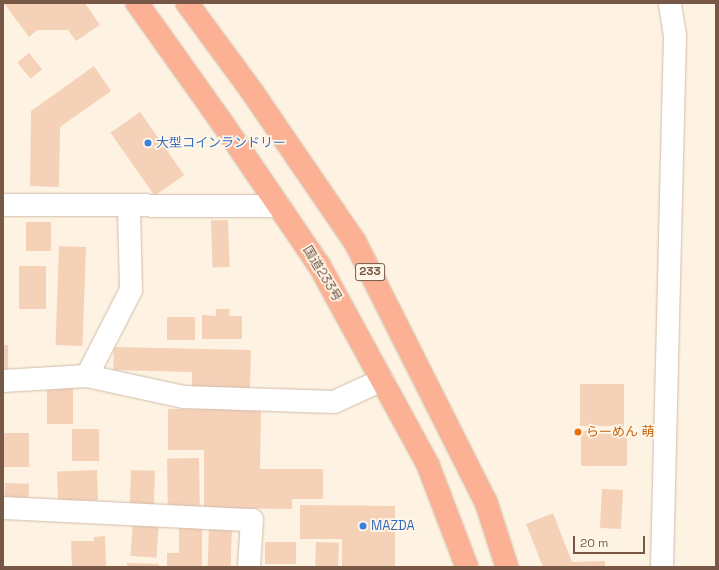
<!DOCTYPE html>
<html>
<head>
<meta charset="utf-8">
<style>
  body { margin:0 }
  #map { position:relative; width:719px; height:570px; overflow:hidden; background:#fef3e2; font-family:"Space Grotesk","Noto Sans JP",sans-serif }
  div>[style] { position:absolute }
  .building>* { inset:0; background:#f5d1b8; transform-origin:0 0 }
  .roads { filter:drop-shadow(0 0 1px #d1bcab) drop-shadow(0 0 1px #d1bcab) }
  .minor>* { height:22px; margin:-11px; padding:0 11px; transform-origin:11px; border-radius:11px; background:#fff }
  .highway>* { height:22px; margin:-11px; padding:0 11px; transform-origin:11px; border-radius:11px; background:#fcb194 }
  .dots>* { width:11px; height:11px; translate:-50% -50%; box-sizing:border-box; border:2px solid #fff7e9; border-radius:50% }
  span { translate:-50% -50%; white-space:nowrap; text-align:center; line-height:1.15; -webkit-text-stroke:3.5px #fff7e9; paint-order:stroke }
  .shield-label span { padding:1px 3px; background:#fff7e9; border:1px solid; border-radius:3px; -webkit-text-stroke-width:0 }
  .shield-label { font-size:12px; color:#775847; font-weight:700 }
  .shop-label { font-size:13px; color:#366cbe }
  .left { translate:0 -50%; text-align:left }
  .street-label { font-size:13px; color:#775847 }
  .food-label { font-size:13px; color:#c56008 }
  .frame { position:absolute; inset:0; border:4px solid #775847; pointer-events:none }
  .scale { position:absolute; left:573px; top:536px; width:72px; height:18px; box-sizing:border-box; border:2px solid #775847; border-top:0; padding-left:5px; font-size:12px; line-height:14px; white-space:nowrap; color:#775847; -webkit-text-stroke:3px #fff7e9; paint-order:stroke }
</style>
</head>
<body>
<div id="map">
  <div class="building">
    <i style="clip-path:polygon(4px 3px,85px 3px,100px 25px,76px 41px,68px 30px,37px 30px,29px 37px)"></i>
    <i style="left:29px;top:53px;width:21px;height:15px;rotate:51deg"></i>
    <i style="clip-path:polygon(94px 66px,111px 91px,60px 127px,59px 187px,30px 186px,31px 111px)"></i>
    <i style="left:140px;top:112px;width:77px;height:36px;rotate:55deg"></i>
    <i style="left:228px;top:220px;width:47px;height:17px;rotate:88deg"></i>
    <i style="left:26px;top:222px;width:25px;height:29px"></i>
    <i style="left:59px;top:246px;width:27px;height:99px;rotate:2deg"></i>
    <i style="left:19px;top:266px;width:27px;height:43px"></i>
    <i style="clip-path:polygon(216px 309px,230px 309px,229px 316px,242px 316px,242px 339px,202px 339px,202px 315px,216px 316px)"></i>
    <i style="left:167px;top:317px;width:28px;height:23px"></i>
    <i style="left:3px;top:345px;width:5px;height:29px"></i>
    <i style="clip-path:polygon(114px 347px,251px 350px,250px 389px,192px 388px,192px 372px,113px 370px)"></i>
    <i style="left:580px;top:384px;width:44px;height:42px"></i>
    <i style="left:73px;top:388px;width:36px;height:26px;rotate:90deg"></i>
    <i style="clip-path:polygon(168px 409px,261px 409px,260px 469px,323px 469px,323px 499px,292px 499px,292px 509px,204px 508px,204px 450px,168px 450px)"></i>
    <i style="left:72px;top:429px;width:27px;height:32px"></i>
    <i style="left:581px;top:431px;width:46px;height:35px"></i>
    <i style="left:3px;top:433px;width:26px;height:34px"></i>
    <i style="left:199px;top:458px;width:49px;height:32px;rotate:89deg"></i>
    <i style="left:97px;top:470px;width:30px;height:40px;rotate:88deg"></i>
    <i style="left:131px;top:470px;width:24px;height:36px;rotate:2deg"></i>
    <i style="left:5px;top:483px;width:24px;height:18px;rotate:2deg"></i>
    <i style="left:602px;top:489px;width:21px;height:39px;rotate:3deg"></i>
    <i style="clip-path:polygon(300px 505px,395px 506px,395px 567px,342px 567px,342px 539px,300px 539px)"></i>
    <i style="clip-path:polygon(553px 513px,572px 562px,605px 561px,605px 567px,543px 567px,526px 524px)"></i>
    <i style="left:133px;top:520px;width:26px;height:36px;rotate:4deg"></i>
    <i style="left:209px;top:527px;width:23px;height:40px;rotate:2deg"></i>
    <i style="clip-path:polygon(179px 528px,202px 528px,202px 566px,167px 566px,167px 553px,179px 553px)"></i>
    <i style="clip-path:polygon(105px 536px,106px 567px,72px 567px,71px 541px,94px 541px,94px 537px)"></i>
    <i style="left:265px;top:542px;width:31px;height:22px"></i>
    <i style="left:316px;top:542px;width:23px;height:25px;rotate:2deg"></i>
    <i style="clip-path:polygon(127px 563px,159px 564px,159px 567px,127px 567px)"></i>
  </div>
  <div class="roads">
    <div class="minor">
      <i style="left:3px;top:205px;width:276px;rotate:0.2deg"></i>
      <i style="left:87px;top:376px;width:97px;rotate:-62.9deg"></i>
      <i style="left:131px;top:290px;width:84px;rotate:-91.4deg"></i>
      <i style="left:3px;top:381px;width:84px;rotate:-3.4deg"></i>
      <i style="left:87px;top:376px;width:99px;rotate:12.2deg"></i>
      <i style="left:184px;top:397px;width:150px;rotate:1.9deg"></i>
      <i style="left:334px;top:402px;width:53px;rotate:-24.6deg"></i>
      <i style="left:3px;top:508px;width:249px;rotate:2.8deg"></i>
      <i style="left:252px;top:520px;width:47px;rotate:93.7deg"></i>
      <i style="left:662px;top:567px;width:531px;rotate:-88.6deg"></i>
      <i style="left:675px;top:36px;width:33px;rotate:-99deg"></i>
    </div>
    <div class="highway">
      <i style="left:137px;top:3px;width:148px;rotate:54.6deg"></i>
      <i style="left:223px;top:124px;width:171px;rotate:55.8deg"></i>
      <i style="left:319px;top:265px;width:228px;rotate:61.4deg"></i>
      <i style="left:428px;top:465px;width:109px;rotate:69.1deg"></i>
      <i style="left:187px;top:3px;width:112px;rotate:53.7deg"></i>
      <i style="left:253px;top:93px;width:181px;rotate:55.6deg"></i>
      <i style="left:355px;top:242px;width:291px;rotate:63.3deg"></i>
      <i style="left:486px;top:502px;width:68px;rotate:72.1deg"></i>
    </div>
  </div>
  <div class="dots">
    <i style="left:148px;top:143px;background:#3f7fe0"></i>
    <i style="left:578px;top:432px;background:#e8710a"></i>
    <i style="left:363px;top:526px;background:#3f7fe0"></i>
  </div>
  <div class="shield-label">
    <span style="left:370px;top:272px">233</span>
  </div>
  <div class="shop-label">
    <span class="left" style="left:156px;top:143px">大型コインランドリー</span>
    <span class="left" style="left:371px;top:526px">MAZDA</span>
  </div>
  <div class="street-label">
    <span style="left:322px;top:274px;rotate:59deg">国道233号</span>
  </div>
  <div class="food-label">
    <span class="left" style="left:586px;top:432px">らーめん 萌</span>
  </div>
  <div class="frame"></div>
  <div class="scale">20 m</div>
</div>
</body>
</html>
